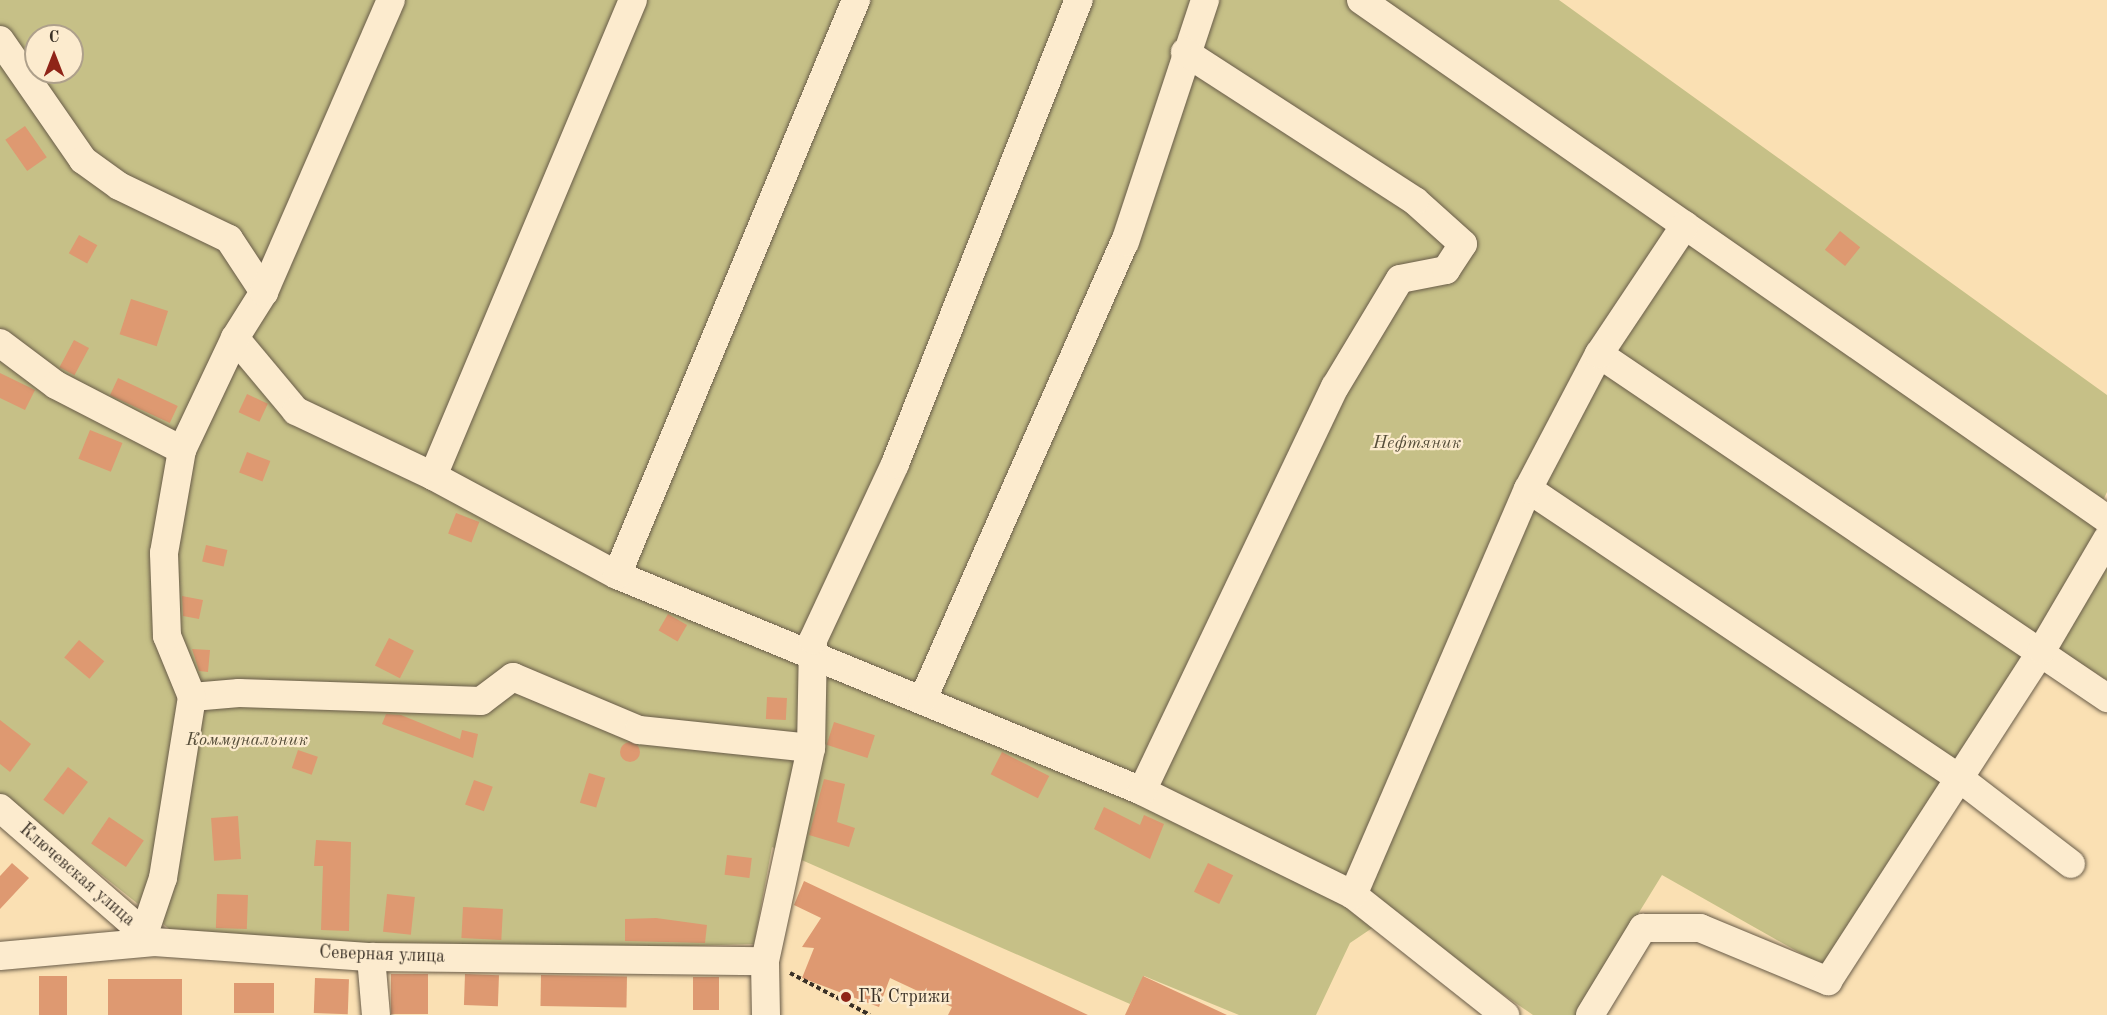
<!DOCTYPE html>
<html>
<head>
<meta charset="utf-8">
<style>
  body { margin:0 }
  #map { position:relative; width:2107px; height:1015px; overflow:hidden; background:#fae0b3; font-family:"Old Standard TT",serif }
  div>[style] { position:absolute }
  .green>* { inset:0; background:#c6c087 }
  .building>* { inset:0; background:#de9971; transform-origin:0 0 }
  .round { border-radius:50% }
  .path>* { height:4px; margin-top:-2px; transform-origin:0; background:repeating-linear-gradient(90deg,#393026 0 4.5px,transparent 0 7.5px) }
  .roads { filter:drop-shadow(0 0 2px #695c49) drop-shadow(0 0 2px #695c49) }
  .minor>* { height:28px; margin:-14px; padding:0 14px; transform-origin:14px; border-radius:14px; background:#fcebce }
  .dots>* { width:16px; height:16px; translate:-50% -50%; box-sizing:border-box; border:3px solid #fcebce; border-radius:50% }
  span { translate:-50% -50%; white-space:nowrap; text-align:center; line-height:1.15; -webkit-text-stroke:4.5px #fcebce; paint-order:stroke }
  .park-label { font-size:18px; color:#554d39; font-style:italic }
  .street-label { font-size:18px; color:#393026 }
  .poi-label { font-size:18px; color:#393026 }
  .left { translate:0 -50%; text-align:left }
  .north { position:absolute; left:24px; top:24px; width:60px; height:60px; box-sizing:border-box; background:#fcebce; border:2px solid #aea08b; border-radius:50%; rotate:0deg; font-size:16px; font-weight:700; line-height:24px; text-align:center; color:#393026 }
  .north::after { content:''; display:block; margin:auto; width:21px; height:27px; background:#8f2418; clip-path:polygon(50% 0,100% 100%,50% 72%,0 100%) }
</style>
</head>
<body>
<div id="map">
  <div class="green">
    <i style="clip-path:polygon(evenodd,0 0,1559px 0,2107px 395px,2107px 492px,2097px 513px,2107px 521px,2107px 680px,2039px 638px,1830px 970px,1662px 875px,1576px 1015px,1533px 1015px,1390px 916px,1350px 943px,1316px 1015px,1239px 1015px,1144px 976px,1130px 1004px,772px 847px,754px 944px,520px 951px,177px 935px,0 794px,0 0,36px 36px,72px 36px,72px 72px,36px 72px,36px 36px)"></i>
  </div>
  <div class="building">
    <i style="left:25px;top:126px;width:38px;height:24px;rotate:55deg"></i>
    <i style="left:1840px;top:231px;width:26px;height:24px;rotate:39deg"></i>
    <i style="left:79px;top:235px;width:21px;height:21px;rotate:29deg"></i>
    <i style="left:131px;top:299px;width:39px;height:37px;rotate:18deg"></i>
    <i style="left:74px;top:340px;width:17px;height:31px;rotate:28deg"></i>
    <i style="clip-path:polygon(0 373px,35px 390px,25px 410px,0 398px)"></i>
    <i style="left:118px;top:378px;width:66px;height:19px;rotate:25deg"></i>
    <i style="left:247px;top:394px;width:23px;height:20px;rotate:25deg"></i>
    <i style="left:90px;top:430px;width:35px;height:31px;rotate:22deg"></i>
    <i style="left:247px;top:452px;width:25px;height:22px;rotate:21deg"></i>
    <i style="left:456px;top:513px;width:25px;height:22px;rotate:21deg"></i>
    <i style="left:206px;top:545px;width:22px;height:17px;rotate:13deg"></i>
    <i style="clip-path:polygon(182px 596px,203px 600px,199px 619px,183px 616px)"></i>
    <i style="left:668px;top:614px;width:22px;height:19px;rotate:30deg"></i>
    <i style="left:389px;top:638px;width:28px;height:31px;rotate:27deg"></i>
    <i style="left:79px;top:640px;width:33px;height:23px;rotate:40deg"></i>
    <i style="clip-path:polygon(192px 649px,210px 650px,208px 672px,199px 671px)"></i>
    <i style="left:767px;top:697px;width:20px;height:22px;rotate:3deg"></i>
    <i style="clip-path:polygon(386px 714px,401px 715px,460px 739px,462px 730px,478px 734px,473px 758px,382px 724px)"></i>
    <i style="clip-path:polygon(0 720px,31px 744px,10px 772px,0 764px)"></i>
    <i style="left:834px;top:722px;width:43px;height:24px;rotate:18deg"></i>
    <i class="round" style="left:620px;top:742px;width:20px;height:20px"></i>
    <i style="left:298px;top:750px;width:21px;height:19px;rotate:19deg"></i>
    <i style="left:1002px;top:752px;width:53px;height:25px;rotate:27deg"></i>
    <i style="left:68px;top:767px;width:25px;height:41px;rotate:37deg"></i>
    <i style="left:589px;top:773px;width:17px;height:31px;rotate:17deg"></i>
    <i style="clip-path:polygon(824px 779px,845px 784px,837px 822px,855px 828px,849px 847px,809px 835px)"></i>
    <i style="left:474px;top:780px;width:20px;height:26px;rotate:20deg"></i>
    <i style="clip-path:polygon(1104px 807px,1140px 825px,1144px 815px,1164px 824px,1150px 859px,1094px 829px)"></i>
    <i style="left:238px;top:816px;width:43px;height:27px;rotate:86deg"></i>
    <i style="left:109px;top:817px;width:42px;height:32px;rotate:34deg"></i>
    <i style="clip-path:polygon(316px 840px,351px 842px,349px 931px,321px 930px,323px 866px,314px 866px)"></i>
    <i style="left:727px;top:855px;width:25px;height:20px;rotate:7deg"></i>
    <i style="clip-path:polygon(12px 863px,29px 878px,0 909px,0 876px)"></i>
    <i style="left:1208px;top:863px;width:28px;height:32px;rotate:26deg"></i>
    <i style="clip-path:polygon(804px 881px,1088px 1015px,948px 1015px,952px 1007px,890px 978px,879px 1007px,802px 978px,814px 948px,802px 947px,821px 918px,794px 905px)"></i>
    <i style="left:217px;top:894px;width:31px;height:34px;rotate:2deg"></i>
    <i style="left:387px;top:894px;width:28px;height:38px;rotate:6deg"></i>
    <i style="left:463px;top:907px;width:40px;height:31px;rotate:3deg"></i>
    <i style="clip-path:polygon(656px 918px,707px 925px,705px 943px,625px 941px,625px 919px)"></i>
    <i style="left:391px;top:974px;width:37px;height:40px"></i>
    <i style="left:465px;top:974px;width:34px;height:31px;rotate:2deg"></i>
    <i style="left:541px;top:975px;width:86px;height:31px;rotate:1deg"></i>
    <i style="left:39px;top:976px;width:28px;height:39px"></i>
    <i style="clip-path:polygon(1143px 976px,1227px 1015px,1125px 1015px)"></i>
    <i style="left:693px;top:977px;width:26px;height:33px"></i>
    <i style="left:315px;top:978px;width:34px;height:35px;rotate:2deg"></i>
    <i style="left:108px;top:979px;width:74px;height:36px"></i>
    <i style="left:234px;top:983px;width:40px;height:30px"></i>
  </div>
  <div class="path">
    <i style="left:790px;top:973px;width:90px;rotate:27.7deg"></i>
  </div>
  <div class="roads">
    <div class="minor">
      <i style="left:1361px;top:0;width:909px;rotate:34.83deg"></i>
      <i style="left:0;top:40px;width:146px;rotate:55.3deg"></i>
      <i style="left:83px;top:160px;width:44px;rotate:35.8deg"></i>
      <i style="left:119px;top:186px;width:122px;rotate:25.7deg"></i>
      <i style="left:229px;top:239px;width:64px;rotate:56.6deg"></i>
      <i style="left:235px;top:338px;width:95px;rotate:50.1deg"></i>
      <i style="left:296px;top:411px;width:152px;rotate:25.4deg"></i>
      <i style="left:433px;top:476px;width:209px;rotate:28.3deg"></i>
      <i style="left:617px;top:575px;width:568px;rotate:22.36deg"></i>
      <i style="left:1142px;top:791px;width:235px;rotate:26.2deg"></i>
      <i style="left:1353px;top:895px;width:194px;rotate:38.3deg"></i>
      <i style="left:0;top:343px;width:70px;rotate:36.9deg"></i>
      <i style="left:56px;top:385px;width:142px;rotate:27.3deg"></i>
      <i style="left:1599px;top:354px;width:614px;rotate:34.1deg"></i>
      <i style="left:433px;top:476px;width:516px;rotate:-67.21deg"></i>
      <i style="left:1528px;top:489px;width:519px;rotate:33.84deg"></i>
      <i style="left:1959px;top:778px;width:141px;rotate:37.5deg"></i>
      <i style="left:617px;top:575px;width:623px;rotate:-67.43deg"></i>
      <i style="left:192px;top:697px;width:47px;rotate:-4.9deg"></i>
      <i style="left:239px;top:693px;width:242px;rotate:1.9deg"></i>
      <i style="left:481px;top:701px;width:40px;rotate:-37deg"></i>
      <i style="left:513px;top:677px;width:137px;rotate:22.8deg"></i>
      <i style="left:639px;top:730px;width:173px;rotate:6deg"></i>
      <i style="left:923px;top:699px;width:500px;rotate:-66.2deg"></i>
      <i style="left:1125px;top:242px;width:255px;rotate:-71.7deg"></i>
      <i style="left:1142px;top:791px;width:448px;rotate:-64.5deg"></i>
      <i style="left:1335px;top:387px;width:126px;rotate:-59deg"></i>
      <i style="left:1400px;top:279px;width:47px;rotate:-11.1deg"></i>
      <i style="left:1446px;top:270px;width:31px;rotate:-57deg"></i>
      <i style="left:1463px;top:244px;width:64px;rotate:-138.1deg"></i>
      <i style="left:1415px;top:201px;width:274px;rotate:-147.1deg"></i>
      <i style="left:0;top:808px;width:204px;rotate:41deg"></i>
      <i style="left:1353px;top:895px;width:442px;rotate:-66.7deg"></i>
      <i style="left:1528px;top:489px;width:153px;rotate:-62.3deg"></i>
      <i style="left:1599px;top:354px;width:155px;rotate:-56.3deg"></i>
      <i style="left:144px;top:934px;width:59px;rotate:-71.3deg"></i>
      <i style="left:163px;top:878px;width:183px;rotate:-80.9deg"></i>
      <i style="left:192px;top:697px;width:66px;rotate:-112.3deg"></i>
      <i style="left:167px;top:636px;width:83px;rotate:-92.1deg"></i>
      <i style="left:164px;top:553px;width:105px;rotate:-80.1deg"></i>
      <i style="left:182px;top:450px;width:124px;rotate:-64.7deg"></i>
      <i style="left:235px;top:338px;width:54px;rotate:-57.8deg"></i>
      <i style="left:264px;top:292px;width:318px;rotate:-66.5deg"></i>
      <i style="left:0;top:956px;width:155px;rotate:-5.2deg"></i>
      <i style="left:154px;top:942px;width:218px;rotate:4deg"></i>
      <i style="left:371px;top:957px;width:394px;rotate:0.6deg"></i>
      <i style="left:371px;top:957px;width:58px;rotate:85.1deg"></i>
      <i style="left:766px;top:1015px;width:54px;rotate:-91.1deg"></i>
      <i style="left:765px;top:961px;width:218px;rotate:-77.8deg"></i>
      <i style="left:811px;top:748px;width:108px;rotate:-88.9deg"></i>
      <i style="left:813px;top:640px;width:194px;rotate:-65deg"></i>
      <i style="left:895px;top:464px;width:499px;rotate:-68.4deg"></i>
      <i style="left:1590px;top:1015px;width:102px;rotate:-58.7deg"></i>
      <i style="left:1643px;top:928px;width:57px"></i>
      <i style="left:1700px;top:928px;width:139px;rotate:22.5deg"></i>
      <i style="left:1828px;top:981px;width:394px;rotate:-57.1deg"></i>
      <i style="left:2042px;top:650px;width:129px;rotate:-59.6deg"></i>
    </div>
  </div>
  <div class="dots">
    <i style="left:846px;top:997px;background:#8f2418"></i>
  </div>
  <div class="park-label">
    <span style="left:1417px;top:443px">Нефтяник</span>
    <span style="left:247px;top:740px">Коммунальник</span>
  </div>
  <div class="street-label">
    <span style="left:77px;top:875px;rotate:41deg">Ключевская улица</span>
    <span style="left:382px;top:955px;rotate:2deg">Северная улица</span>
  </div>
  <div class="poi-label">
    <span class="left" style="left:858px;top:997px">ГК Стрижи</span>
  </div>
  <div class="north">С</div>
</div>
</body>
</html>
